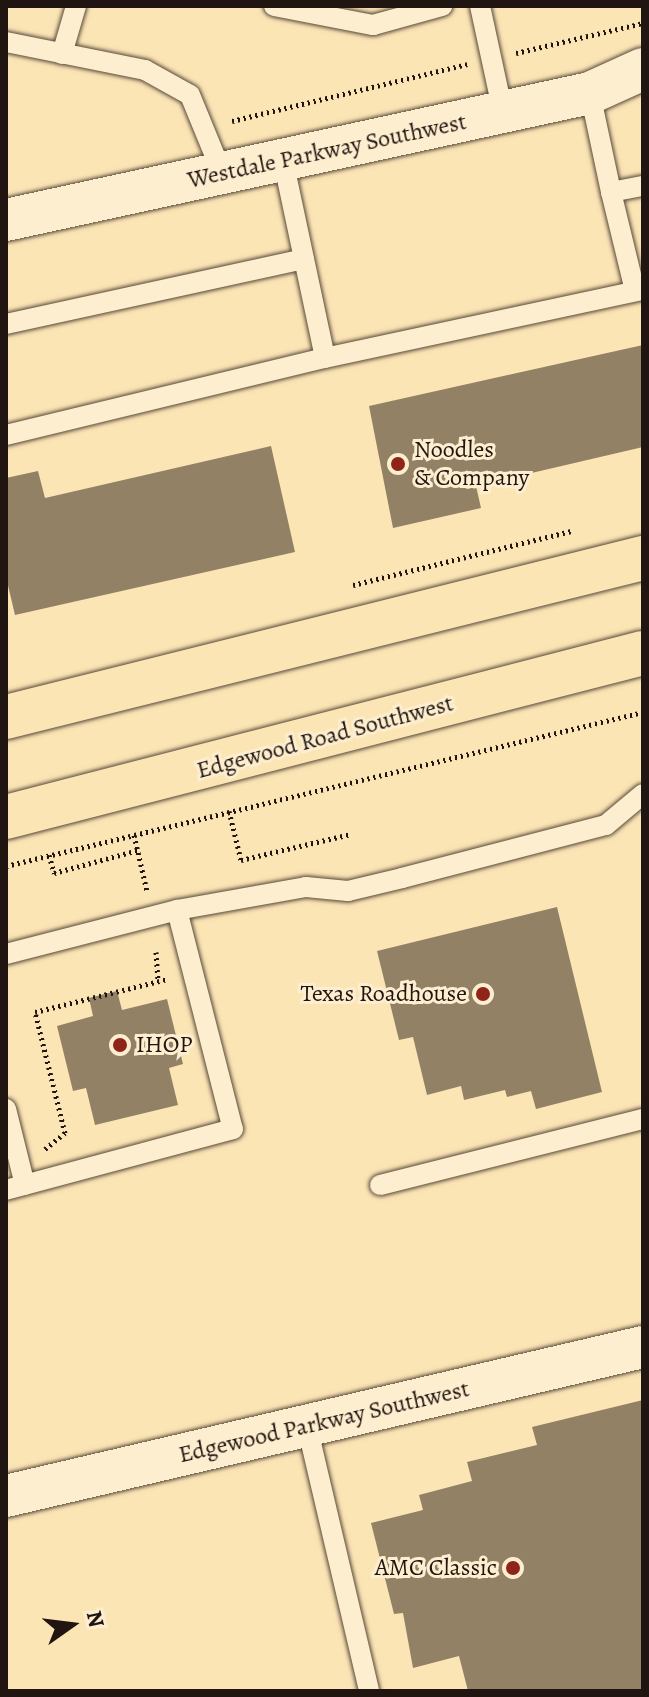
<!DOCTYPE html>
<html>
<head>
<meta charset="utf-8">
<style>
  body { margin:0 }
  #map { position:relative; width:649px; height:1697px; overflow:hidden; background:#fce5b5; font-family:Alegreya,serif }
  div>[style] { position:absolute }
  .building>* { inset:0; background:#938166 }
  .path>* { height:5px; margin-top:-2.5px; transform-origin:0; background:repeating-linear-gradient(90deg,#211511 0 2px,transparent 0 6px) }
  .roads { filter:drop-shadow(0 0 2px #58493a) drop-shadow(0 0 2px #58493a) }
  .lane>* { height:20px; margin:-10px; padding:0 10px; transform-origin:10px; border-radius:10px; background:#fdeecf }
  .street>* { height:42px; margin:-21px; padding:0 21px; transform-origin:21px; border-radius:21px; background:#fdeecf }
  .primary>* { height:44px; margin:-22px; padding:0 22px; transform-origin:22px; border-radius:22px; background:#fce5b5 }
  .dots>* { width:22px; height:22px; translate:-50% -50%; box-sizing:border-box; border:4px solid #fdeecf; border-radius:50% }
  span { translate:-50% -50%; white-space:nowrap; text-align:center; line-height:1.15; -webkit-text-stroke:6px #fdeecf; paint-order:stroke }
  .street-label { font-size:24px; color:#211511 }
  .poi-label { font-size:24px; color:#211511 }
  .left { translate:0 -50%; text-align:left }
  .right { translate:-100% -50%; text-align:right }
  .frame { position:absolute; inset:0; border:8px solid #211511; pointer-events:none }
  .north { position:absolute; left:32px; top:1585px; width:80px; height:80px; -webkit-text-stroke:6px #fdeecf; paint-order:stroke; rotate:76deg; font-size:22px; font-weight:700; line-height:32px; text-align:center; color:#211511 }
  .north::after { content:''; display:block; margin:auto; width:28px; height:36px; background:#211511; clip-path:polygon(50% 0,100% 100%,50% 72%,0 100%) }
</style>
</head>
<body>
<div id="map">
  <div class="building">
    <i style="clip-path:polygon(643px 345px,643px 447px,476px 486px,481px 508px,393px 528px,369px 406px)"></i>
    <i style="clip-path:polygon(271px 446px,295px 552px,15px 615px,6px 577px,6px 478px,38px 471px,45px 498px)"></i>
    <i style="clip-path:polygon(557px 907px,602px 1092px,536px 1109px,531px 1091px,507px 1097px,505px 1090px,464px 1100px,461px 1086px,427px 1095px,413px 1037px,399px 1040px,377px 951px)"></i>
    <i style="clip-path:polygon(117px 991px,122px 1010px,167px 999px,183px 1064px,169px 1068px,178px 1105px,95px 1125px,86px 1088px,73px 1091px,57px 1026px,93px 1016px,89px 998px)"></i>
    <i style="clip-path:polygon(643px 1400px,643px 1691px,468px 1691px,459px 1656px,413px 1668px,403px 1613px,394px 1614px,371px 1523px,423px 1510px,419px 1495px,472px 1481px,467px 1462px,537px 1445px,532px 1427px)"></i>
  </div>
  <div class="path">
    <i style="left:516px;top:53px;width:130px;rotate:-13.3deg"></i>
    <i style="left:232px;top:121px;width:242px;rotate:-13.6deg"></i>
    <i style="left:353px;top:585px;width:226px;rotate:-13.9deg"></i>
    <i style="left:229px;top:811px;width:50px;rotate:76.2deg"></i>
    <i style="left:241px;top:860px;width:113px;rotate:-13.3deg"></i>
    <i style="left:134px;top:835px;width:57px;rotate:76.9deg"></i>
    <i style="left:49px;top:855px;width:19px;rotate:74deg"></i>
    <i style="left:54px;top:873px;width:87px;rotate:-15.3deg"></i>
    <i style="left:6px;top:866px;width:655px;rotate:-13.59deg"></i>
    <i style="left:156px;top:952px;width:30px;rotate:86deg"></i>
    <i style="left:45px;top:1149px;width:26px;rotate:-39deg"></i>
    <i style="left:65px;top:1133px;width:125px;rotate:-103.9deg"></i>
    <i style="left:35px;top:1012px;width:136px;rotate:-14deg"></i>
  </div>
  <div class="roads">
    <div class="lane">
      <i style="left:274px;top:6px;width:101px;rotate:10.9deg"></i>
      <i style="left:373px;top:25px;width:72px;rotate:-15.4deg"></i>
      <i style="left:480px;top:6px;width:108px;rotate:77.8deg"></i>
      <i style="left:6px;top:42px;width:142px;rotate:11.4deg"></i>
      <i style="left:145px;top:70px;width:51px;rotate:29.1deg"></i>
      <i style="left:190px;top:95px;width:84px;rotate:67.7deg"></i>
      <i style="left:62px;top:54px;width:50px;rotate:-73.7deg"></i>
      <i style="left:590px;top:93px;width:101px;rotate:78deg"></i>
      <i style="left:283px;top:160px;width:202px;rotate:78deg"></i>
      <i style="left:325px;top:358px;width:325px;rotate:-12.1deg"></i>
      <i style="left:635px;top:291px;width:102px;rotate:-103.6deg"></i>
      <i style="left:611px;top:192px;width:33px;rotate:-11deg"></i>
      <i style="left:6px;top:324px;width:305px;rotate:-12.3deg"></i>
      <i style="left:6px;top:435px;width:328px;rotate:-13.6deg"></i>
      <i style="left:177px;top:910px;width:131px;rotate:-10.1deg"></i>
      <i style="left:306px;top:887px;width:42px;rotate:5.4deg"></i>
      <i style="left:348px;top:891px;width:56px;rotate:-13.5deg"></i>
      <i style="left:402px;top:878px;width:211px;rotate:-14.6deg"></i>
      <i style="left:606px;top:825px;width:48px;rotate:-40deg"></i>
      <i style="left:6px;top:954px;width:177px;rotate:-14.4deg"></i>
      <i style="left:177px;top:910px;width:226px;rotate:75.7deg"></i>
      <i style="left:233px;top:1129px;width:235px;rotate:165deg"></i>
      <i style="left:6px;top:1109px;width:78px;rotate:76deg"></i>
      <i style="left:380px;top:1185px;width:271px;rotate:-14.1deg"></i>
      <i style="left:307px;top:1426px;width:272px;rotate:76.8deg"></i>
    </div>
    <div class="street">
      <i style="left:6px;top:220px;width:598px;rotate:-12.27deg"></i>
      <i style="left:590px;top:93px;width:58px;rotate:-24.4deg"></i>
      <i style="left:6px;top:1496px;width:654px;rotate:-13.17deg"></i>
    </div>
    <div class="primary">
      <i style="left:6px;top:717px;width:657px;rotate:-14.02deg"></i>
      <i style="left:6px;top:817px;width:658px;rotate:-14.44deg"></i>
    </div>
  </div>
  <div class="dots">
    <i style="left:398px;top:464px;background:#8f2418"></i>
    <i style="left:483px;top:994px;background:#8f2418"></i>
    <i style="left:120px;top:1045px;background:#8f2418"></i>
    <i style="left:513px;top:1568px;background:#8f2418"></i>
  </div>
  <div class="street-label">
    <span style="left:327px;top:151px;rotate:-12deg">Westdale Parkway Southwest</span>
    <span style="left:325px;top:737px;rotate:-15deg">Edgewood Road Southwest</span>
    <span style="left:324px;top:1422px;rotate:-13deg">Edgewood Parkway Southwest</span>
  </div>
  <div class="poi-label">
    <span class="left" style="left:414px;top:464px">Noodles<br>&amp; Company</span>
    <span class="right" style="left:467px;top:994px">Texas Roadhouse</span>
    <span class="left" style="left:136px;top:1045px">IHOP</span>
    <span class="right" style="left:497px;top:1568px">AMC Classic</span>
  </div>
  <div class="frame"></div>
  <div class="north">N</div>
</div>
</body>
</html>
